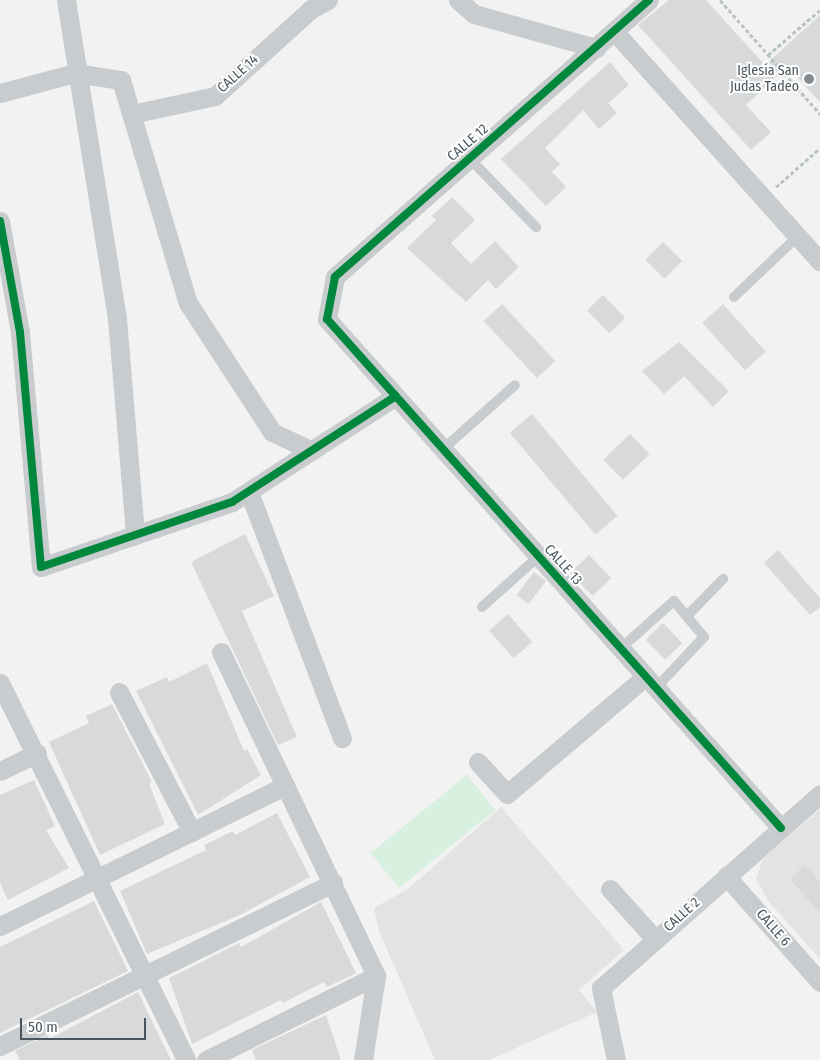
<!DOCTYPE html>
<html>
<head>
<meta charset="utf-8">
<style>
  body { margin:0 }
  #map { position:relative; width:820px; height:1060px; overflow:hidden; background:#f2f2f2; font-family:"Fira Sans Condensed",sans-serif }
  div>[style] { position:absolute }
  .education>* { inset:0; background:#e4e3e4 }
  .green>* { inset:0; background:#d8f0df; transform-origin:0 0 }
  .building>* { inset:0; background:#d8d9da; transform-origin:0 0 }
  .path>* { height:3px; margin-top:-1.5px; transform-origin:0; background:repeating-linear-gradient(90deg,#b9c4c0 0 4px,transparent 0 6.5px) }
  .service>* { height:10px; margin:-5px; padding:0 5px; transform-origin:5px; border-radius:5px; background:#c9ccce }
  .minor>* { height:19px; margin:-9.5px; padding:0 9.5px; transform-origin:9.5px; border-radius:9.5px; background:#c9ccce }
  .cycleway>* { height:8px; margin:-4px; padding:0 4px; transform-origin:4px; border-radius:4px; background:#00873e }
  .dots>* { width:14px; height:14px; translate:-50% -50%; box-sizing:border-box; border:2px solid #fff; border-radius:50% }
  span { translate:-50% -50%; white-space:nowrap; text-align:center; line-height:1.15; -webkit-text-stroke:4px #fff; paint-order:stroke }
  .poi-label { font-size:14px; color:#49555e }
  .right { translate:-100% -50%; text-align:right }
  .street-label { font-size:14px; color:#49555e }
  .scale { position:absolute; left:20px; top:1018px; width:126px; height:22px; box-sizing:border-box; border:2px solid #49555e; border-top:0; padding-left:6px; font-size:15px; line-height:18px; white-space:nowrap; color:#49555e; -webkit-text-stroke:4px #fff; paint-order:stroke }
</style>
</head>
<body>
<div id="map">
  <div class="education">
    <i style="clip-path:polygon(501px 807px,624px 950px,579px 990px,597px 1012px,489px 1060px,435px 1060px,379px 931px,374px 908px,408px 889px)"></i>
    <i style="clip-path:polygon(820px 809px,820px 959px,769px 902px,756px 879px,763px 859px)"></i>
  </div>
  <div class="green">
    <i style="left:467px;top:775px;width:45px;height:124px;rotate:51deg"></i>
  </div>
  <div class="building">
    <i style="clip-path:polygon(669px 0,706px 0,765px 65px,820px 15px,820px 102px,787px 66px,746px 105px,771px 132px,751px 150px,638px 25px)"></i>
    <i style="clip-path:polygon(610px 62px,629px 85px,608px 103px,617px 113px,599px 129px,583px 110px,545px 148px,560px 164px,552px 172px,566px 187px,546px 206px,501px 159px)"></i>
    <i style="clip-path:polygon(452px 197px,475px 220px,451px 243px,471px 264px,495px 241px,519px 267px,496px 289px,488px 280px,466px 302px,407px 248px,436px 220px,432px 216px)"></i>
    <i style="left:663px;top:242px;width:27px;height:25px;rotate:45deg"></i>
    <i style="left:603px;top:295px;width:32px;height:22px;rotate:46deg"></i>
    <i style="left:502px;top:304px;width:78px;height:25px;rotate:47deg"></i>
    <i style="left:723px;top:304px;width:64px;height:28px;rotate:48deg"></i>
    <i style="clip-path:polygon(679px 342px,729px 391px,713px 407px,684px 376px,664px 394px,642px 371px)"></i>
    <i style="left:532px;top:414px;width:133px;height:29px;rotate:50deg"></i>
    <i style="left:630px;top:434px;width:28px;height:37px;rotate:46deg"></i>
    <i style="clip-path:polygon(245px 534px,274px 596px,242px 611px,297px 737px,278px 745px,191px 562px)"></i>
    <i style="clip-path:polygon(778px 550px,820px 598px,820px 607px,810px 615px,764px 563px)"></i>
    <i style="left:589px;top:555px;width:32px;height:26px;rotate:46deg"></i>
    <i style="left:534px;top:572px;width:15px;height:29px;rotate:37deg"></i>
    <i style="left:508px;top:614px;width:37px;height:25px;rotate:49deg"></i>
    <i style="left:663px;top:623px;width:28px;height:24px;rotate:46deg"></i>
    <i style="clip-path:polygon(207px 663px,244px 751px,247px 749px,261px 775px,198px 815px,136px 691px,167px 677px,169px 682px)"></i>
    <i style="clip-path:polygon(112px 704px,152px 782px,149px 784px,165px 824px,100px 855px,49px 742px,89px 723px,86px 716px)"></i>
    <i style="clip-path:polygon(34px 780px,55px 826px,46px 830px,69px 868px,8px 900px,0 883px,0 795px)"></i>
    <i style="clip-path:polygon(277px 813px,310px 877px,240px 915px,147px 954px,120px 891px,206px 850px,204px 845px,233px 831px,235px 835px)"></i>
    <i style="clip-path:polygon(805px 865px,820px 882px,820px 913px,790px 879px)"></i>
    <i style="clip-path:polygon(94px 901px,128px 971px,0 1033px,0 947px)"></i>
    <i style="clip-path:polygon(321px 902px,356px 973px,327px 987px,324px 982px,283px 1003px,281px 1000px,192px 1044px,169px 978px,239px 943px,241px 947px)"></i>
    <i style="clip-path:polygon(138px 992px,171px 1060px,20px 1060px,15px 1051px,48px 1035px,49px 1039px)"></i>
    <i style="clip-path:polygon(326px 1015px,341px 1060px,256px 1060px,252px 1050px)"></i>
  </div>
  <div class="path">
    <i style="left:720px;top:0;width:152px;rotate:48.7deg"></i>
    <i style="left:768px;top:55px;width:69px;rotate:-40.9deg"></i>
    <i style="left:776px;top:187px;width:59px;rotate:-41.6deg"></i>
  </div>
  <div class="service">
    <i style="left:470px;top:159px;width:95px;rotate:45.9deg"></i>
    <i style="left:734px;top:297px;width:88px;rotate:-43.6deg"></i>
    <i style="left:443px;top:449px;width:96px;rotate:-41.6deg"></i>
    <i style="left:482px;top:607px;width:76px;rotate:-41.8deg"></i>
    <i style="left:687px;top:616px;width:52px;rotate:-45.8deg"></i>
    <i style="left:621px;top:648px;width:71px;rotate:-41.6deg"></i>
    <i style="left:674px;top:601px;width:47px;rotate:50.2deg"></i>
    <i style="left:704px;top:637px;width:70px;rotate:133.3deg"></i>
  </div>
  <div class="minor">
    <i style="left:66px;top:0;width:323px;rotate:80.9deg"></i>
    <i style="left:117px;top:319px;width:217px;rotate:85.2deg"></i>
    <i style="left:458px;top:0;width:21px;rotate:41deg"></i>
    <i style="left:474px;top:14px;width:127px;rotate:15.6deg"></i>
    <i style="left:649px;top:0;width:419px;rotate:138.6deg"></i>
    <i style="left:335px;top:277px;width:43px;rotate:100.8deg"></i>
    <i style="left:327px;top:319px;width:682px;rotate:48.27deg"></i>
    <i style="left:614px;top:31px;width:309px;rotate:48.2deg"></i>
    <i style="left:0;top:93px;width:78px;rotate:-14.9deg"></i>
    <i style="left:75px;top:73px;width:47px;rotate:8.7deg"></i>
    <i style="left:121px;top:80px;width:233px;rotate:73.3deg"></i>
    <i style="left:188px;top:303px;width:154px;rotate:56.9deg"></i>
    <i style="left:272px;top:432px;width:42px;rotate:25.3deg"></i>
    <i style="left:132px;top:114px;width:85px;rotate:-12.2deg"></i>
    <i style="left:215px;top:96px;width:130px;rotate:-42.2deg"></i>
    <i style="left:311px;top:9px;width:19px;rotate:-28deg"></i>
    <i style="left:0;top:221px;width:113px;rotate:79.8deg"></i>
    <i style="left:20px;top:332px;width:236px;rotate:84.9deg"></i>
    <i style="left:41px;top:567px;width:202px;rotate:-18.8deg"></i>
    <i style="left:232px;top:502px;width:195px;rotate:-32.9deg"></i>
    <i style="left:249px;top:492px;width:263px;rotate:69.3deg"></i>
    <i style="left:221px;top:652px;width:359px;rotate:64.4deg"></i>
    <i style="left:376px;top:976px;width:85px;rotate:98.8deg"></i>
    <i style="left:0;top:683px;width:420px;rotate:63.7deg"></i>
    <i style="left:119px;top:692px;width:158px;rotate:62.5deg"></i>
    <i style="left:478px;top:762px;width:43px;rotate:47.8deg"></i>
    <i style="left:507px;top:794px;width:182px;rotate:-40.3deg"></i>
    <i style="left:0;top:771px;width:41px;rotate:-25.9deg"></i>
    <i style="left:726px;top:876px;width:142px;rotate:48.4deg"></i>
    <i style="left:610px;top:889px;width:67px;rotate:48deg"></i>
    <i style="left:0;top:926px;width:318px;rotate:-26.2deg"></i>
    <i style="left:0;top:1046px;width:371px;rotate:-26.1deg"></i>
    <i style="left:206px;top:1060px;width:190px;rotate:-26.3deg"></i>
    <i style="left:616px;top:1060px;width:74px;rotate:-101.8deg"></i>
    <i style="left:601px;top:988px;width:293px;rotate:-41.5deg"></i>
  </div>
  <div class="cycleway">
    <i style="left:649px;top:0;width:419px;rotate:138.6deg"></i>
    <i style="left:335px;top:277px;width:43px;rotate:100.8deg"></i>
    <i style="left:327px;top:319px;width:682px;rotate:48.27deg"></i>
    <i style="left:0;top:221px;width:113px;rotate:79.8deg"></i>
    <i style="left:20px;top:332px;width:236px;rotate:84.9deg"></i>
    <i style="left:41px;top:567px;width:202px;rotate:-18.8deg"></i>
    <i style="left:232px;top:502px;width:195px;rotate:-32.9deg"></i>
  </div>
  <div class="dots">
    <i style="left:809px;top:79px;background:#848c92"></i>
  </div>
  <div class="poi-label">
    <span class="right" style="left:799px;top:79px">Iglesía San<br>Judas Tadeo</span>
  </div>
  <div class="street-label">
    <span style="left:238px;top:74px;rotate:-42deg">CALLE 14</span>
    <span style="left:468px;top:143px;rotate:-41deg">CALLE 12</span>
    <span style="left:563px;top:565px;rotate:48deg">CALLE 13</span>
    <span style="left:682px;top:915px;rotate:-42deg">CALLE 2</span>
    <span style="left:773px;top:928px;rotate:49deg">CALLE 6</span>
  </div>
  <div class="scale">50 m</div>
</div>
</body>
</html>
